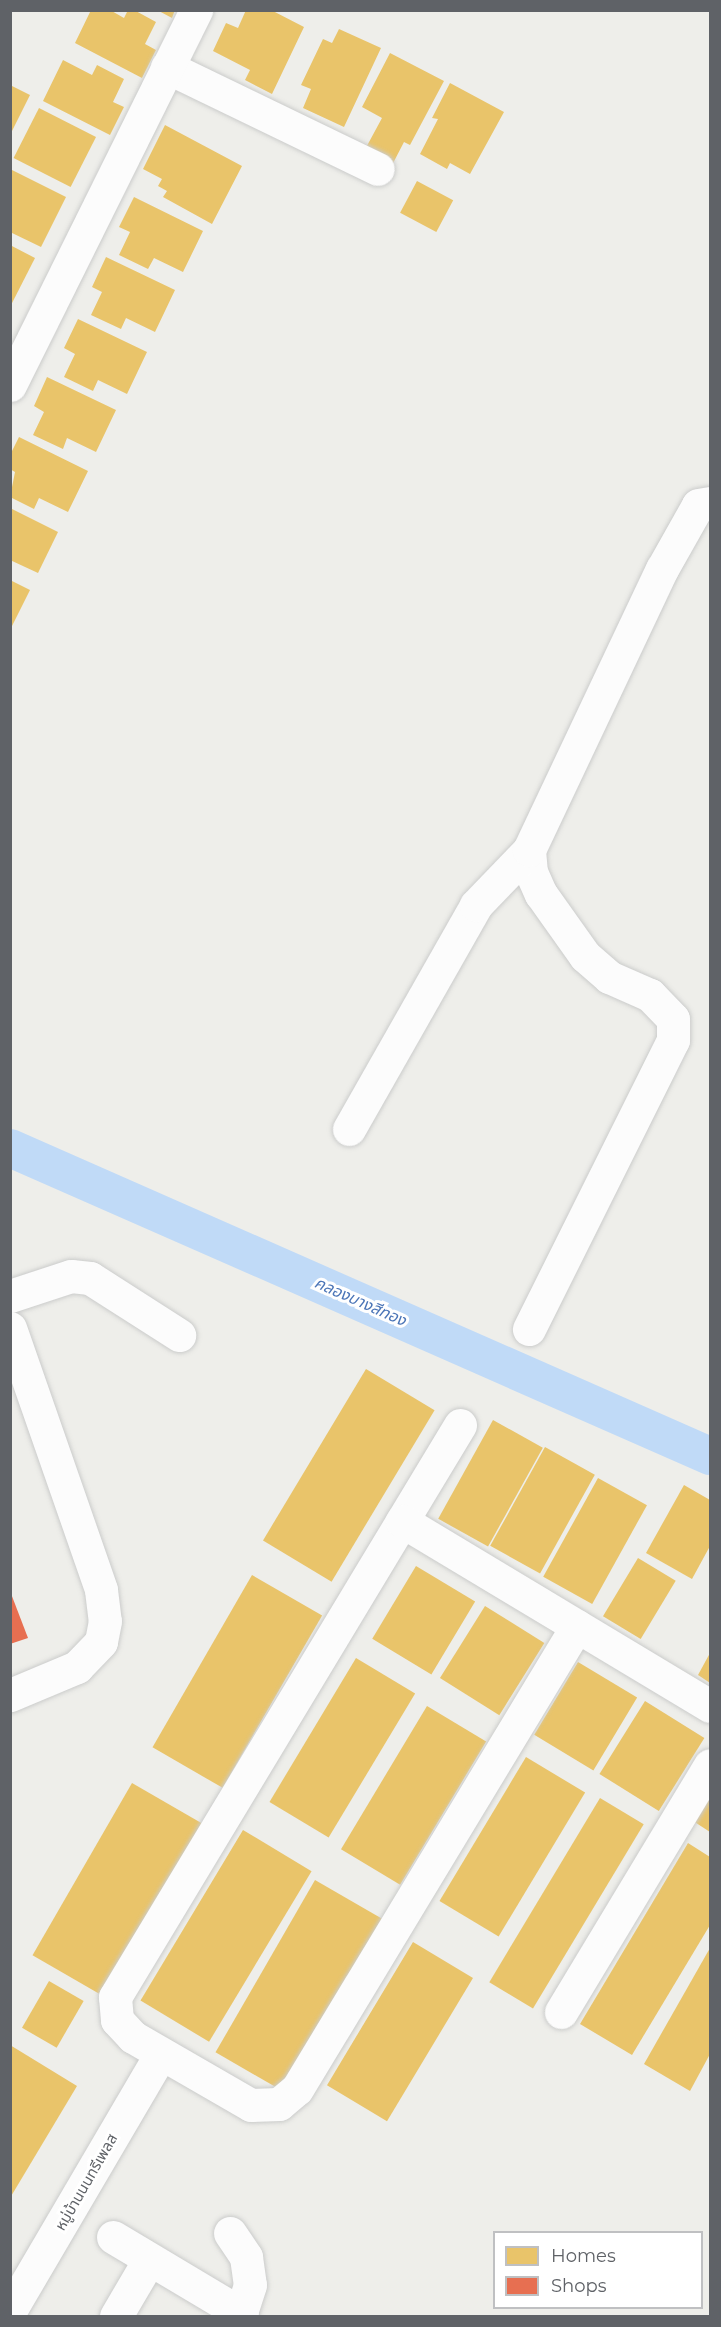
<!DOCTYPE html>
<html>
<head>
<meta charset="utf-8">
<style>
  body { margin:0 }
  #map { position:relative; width:721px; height:2327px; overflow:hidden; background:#eeeeea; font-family:Montserrat,"Noto Sans Thai",sans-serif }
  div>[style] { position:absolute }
  .homes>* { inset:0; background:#e9c46a; transform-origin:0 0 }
  .shops>* { inset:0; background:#e76f51 }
  .canal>* { height:38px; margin:-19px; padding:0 19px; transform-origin:19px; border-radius:19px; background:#c0daf7 }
  .roads { filter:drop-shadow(0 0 2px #cbcccb) drop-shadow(0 0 2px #cbcccb) }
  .minor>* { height:33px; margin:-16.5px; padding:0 16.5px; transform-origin:16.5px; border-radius:16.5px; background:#fcfcfc }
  span { translate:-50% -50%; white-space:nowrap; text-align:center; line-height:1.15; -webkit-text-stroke:6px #fff; paint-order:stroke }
  .street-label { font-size:15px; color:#5f6267 }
  .water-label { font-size:16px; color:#4b75b7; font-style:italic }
  .frame { position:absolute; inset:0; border:12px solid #5f6267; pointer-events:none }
  .legend { position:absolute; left:493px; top:2231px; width:210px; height:78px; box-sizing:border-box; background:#fff; border:2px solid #bfc0c2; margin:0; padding:8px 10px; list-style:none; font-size:18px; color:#5f6267 }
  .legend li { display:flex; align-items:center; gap:12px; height:30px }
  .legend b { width:30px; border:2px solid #bfc0c2 }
</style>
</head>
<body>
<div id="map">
  <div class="homes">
    <i style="clip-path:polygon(91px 10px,110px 10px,124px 18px,128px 10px,134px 10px,156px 22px,145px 44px,156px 50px,142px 78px,75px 43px)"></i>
    <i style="clip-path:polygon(157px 10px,175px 10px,172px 18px)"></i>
    <i style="clip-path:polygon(246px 10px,271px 10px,304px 27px,272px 94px,245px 80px,250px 70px,213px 51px,226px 23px,238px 28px)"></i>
    <i style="clip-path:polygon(339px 29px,381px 48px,344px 127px,303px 108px,311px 89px,301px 85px,323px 39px,332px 43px)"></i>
    <i style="clip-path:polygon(390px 53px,444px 81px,410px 145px,404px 142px,390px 169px,362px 155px,382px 118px,362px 107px)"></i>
    <i style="clip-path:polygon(63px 60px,92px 75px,97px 65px,124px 79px,113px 102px,124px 107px,110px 135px,43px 101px)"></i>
    <i style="clip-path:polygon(450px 83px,504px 112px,470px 174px,450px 163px,447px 169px,420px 154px,438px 119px,432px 118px)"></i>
    <i style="clip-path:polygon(10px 85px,30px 95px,10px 135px)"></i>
    <i style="left:39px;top:108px;width:64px;height:56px;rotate:27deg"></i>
    <i style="clip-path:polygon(165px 125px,242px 166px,212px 224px,163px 197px,167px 191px,158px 186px,162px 179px,143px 169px)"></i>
    <i style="clip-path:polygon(10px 169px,66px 197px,41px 247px,10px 232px)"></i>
    <i style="left:417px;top:181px;width:41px;height:36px;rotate:28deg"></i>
    <i style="clip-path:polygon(134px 197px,203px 231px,183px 272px,154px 258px,148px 269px,119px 255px,130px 232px,119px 227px)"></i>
    <i style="clip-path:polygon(10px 245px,35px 258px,10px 307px)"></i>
    <i style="clip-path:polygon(106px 257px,175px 290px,155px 332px,126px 318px,121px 329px,91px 315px,102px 292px,92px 287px)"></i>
    <i style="clip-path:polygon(78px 319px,147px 352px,127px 394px,98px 380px,93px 391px,64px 377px,75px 354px,64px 348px)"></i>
    <i style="clip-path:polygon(47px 377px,116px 410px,96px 452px,67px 438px,63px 449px,33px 435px,44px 412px,34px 406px)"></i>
    <i style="clip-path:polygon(19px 437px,88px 471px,68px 512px,39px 498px,34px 509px,10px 497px,15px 472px,10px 469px,10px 455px)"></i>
    <i style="clip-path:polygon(10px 508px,58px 532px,38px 573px,10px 560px)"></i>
    <i style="clip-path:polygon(10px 580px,30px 590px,10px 630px)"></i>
    <i style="left:366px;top:1369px;width:80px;height:200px;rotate:31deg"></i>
    <i style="left:493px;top:1420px;width:57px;height:113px;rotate:29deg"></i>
    <i style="left:545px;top:1447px;width:57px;height:113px;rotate:29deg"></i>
    <i style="left:598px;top:1478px;width:56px;height:113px;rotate:29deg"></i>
    <i style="clip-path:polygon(684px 1485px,710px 1500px,710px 1546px,692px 1579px,646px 1553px)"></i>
    <i style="left:638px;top:1558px;width:44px;height:68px;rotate:31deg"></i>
    <i style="left:416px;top:1566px;width:69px;height:85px;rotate:31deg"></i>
    <i style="left:252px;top:1575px;width:81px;height:199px;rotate:30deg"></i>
    <i style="left:485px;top:1606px;width:70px;height:85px;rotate:32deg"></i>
    <i style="clip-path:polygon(710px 1653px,710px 1683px,698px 1675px)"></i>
    <i style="left:356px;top:1658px;width:69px;height:168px;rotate:31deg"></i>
    <i style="left:578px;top:1662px;width:69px;height:85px;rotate:31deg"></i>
    <i style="left:645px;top:1701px;width:70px;height:86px;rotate:32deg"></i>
    <i style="left:427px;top:1706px;width:69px;height:167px;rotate:31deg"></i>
    <i style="left:526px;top:1757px;width:69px;height:168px;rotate:31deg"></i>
    <i style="left:132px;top:1783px;width:81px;height:199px;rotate:30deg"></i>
    <i style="clip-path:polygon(710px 1787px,710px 1832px,690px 1819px)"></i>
    <i style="left:600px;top:1798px;width:51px;height:215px;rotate:31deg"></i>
    <i style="left:243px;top:1830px;width:80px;height:199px;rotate:31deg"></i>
    <i style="clip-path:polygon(688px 1843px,710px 1857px,710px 1925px,632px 2055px,580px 2024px)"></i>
    <i style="left:315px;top:1880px;width:81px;height:199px;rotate:30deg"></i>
    <i style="left:413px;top:1942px;width:70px;height:167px;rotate:31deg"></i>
    <i style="clip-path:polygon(710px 1948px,710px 2054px,690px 2091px,644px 2064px)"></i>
    <i style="left:49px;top:1981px;width:40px;height:54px;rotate:30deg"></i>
    <i style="clip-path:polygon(10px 2045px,77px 2086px,10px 2198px)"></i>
  </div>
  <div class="shops">
    <i style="clip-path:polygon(10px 1591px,28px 1638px,10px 1644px)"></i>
  </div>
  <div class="canal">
    <i style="left:10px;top:1148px;width:765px;rotate:23.75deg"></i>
  </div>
  <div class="roads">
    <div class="minor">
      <i style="left:167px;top:67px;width:234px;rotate:25.8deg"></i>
      <i style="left:10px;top:385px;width:419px;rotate:-63.6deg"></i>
      <i style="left:529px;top:850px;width:22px;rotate:85deg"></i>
      <i style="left:531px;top:872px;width:24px;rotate:66deg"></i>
      <i style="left:541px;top:894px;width:76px;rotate:54.6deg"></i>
      <i style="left:585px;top:956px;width:32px;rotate:41deg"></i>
      <i style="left:609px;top:977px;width:45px;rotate:23.7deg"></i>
      <i style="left:650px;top:995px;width:33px;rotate:46deg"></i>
      <i style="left:673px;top:1019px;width:21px;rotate:90deg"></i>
      <i style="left:673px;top:1040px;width:323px;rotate:116.5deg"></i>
      <i style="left:349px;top:1129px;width:257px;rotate:-60.4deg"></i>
      <i style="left:476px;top:905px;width:76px;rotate:-46.1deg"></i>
      <i style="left:529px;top:850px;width:311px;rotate:-64.7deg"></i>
      <i style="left:662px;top:569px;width:73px;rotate:-60.6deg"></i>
      <i style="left:698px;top:505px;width:12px;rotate:-9deg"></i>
      <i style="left:10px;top:1296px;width:64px;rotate:-18.2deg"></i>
      <i style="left:71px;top:1276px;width:19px;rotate:6deg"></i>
      <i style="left:90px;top:1278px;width:106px;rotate:32.6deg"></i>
      <i style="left:10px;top:1328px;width:277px;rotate:70.8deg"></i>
      <i style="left:101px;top:1590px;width:31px;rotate:83deg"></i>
      <i style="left:105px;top:1621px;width:21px;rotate:101deg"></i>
      <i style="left:101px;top:1642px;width:35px;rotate:134deg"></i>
      <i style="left:77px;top:1667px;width:73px;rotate:157.3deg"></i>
      <i style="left:460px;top:1425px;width:668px;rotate:121.1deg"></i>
      <i style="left:115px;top:1997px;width:23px;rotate:85deg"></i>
      <i style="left:117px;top:2020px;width:23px;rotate:47deg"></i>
      <i style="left:133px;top:2037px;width:136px;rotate:30deg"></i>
      <i style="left:251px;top:2105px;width:28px;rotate:-2deg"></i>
      <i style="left:279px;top:2104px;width:23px;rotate:-40deg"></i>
      <i style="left:297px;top:2089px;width:541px;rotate:-58.84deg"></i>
      <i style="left:402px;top:1521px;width:359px;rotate:31deg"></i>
      <i style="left:561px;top:2012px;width:288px;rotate:-58.9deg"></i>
      <i style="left:230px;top:2233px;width:29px;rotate:56deg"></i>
      <i style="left:246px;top:2257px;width:28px;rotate:82deg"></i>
      <i style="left:250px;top:2285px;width:33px;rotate:108deg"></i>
      <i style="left:113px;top:2237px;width:150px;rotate:30.8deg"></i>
      <i style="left:10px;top:2311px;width:298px;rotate:-59.6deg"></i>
      <i style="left:116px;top:2316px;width:65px;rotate:-59.5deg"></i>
    </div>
  </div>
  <div class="street-label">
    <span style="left:86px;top:2182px;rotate:-60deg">หมู่บ้านนนทรีเพลส</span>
  </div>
  <div class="water-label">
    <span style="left:360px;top:1302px;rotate:24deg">คลองบางสีทอง</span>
  </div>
  <div class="frame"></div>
  <ul class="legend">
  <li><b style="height:16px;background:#e9c46a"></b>Homes</li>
  <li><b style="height:16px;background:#e76f51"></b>Shops</li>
  </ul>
</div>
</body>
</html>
